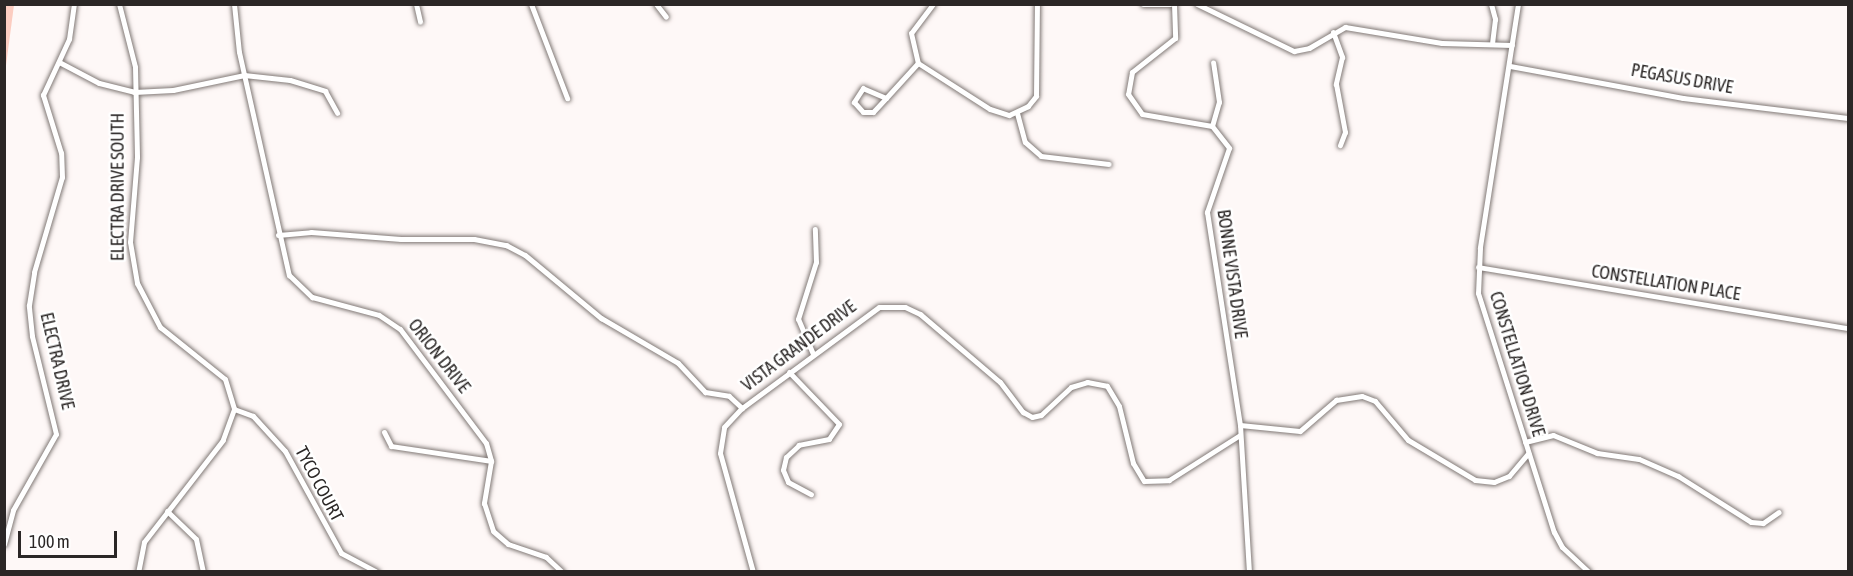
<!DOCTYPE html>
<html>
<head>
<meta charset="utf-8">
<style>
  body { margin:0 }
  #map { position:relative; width:1853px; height:576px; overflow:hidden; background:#fef8f7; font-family:"Asap Condensed",sans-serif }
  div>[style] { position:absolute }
  .green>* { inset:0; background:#fccdc1 }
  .roads { filter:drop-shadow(0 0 2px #817976) drop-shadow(0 0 2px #817976) }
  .street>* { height:5px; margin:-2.5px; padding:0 2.5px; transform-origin:2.5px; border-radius:2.5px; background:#fff }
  span { translate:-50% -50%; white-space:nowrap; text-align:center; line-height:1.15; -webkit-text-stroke:5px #fff; paint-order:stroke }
  .street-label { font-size:18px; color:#2b2726 }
  .frame { position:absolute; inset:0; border:6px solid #2b2726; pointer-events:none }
  .scale { position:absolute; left:18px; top:531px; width:99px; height:27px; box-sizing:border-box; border:3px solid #2b2726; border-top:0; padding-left:8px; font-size:18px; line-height:21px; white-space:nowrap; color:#2b2726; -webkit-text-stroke:4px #fff; paint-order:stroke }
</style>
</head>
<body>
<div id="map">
  <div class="green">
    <i style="clip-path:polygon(5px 4px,14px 5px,5px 73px,4px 5px)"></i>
  </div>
  <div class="roads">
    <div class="street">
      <i style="left:119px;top:4px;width:65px;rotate:75.7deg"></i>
      <i style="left:135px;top:67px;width:90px;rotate:88.7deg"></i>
      <i style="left:137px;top:157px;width:85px;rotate:94.7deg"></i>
      <i style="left:130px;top:242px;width:42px;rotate:80.3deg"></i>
      <i style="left:137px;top:283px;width:50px;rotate:62.4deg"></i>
      <i style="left:160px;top:327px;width:83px;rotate:38.7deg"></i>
      <i style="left:225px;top:379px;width:31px;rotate:73deg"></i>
      <i style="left:234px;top:409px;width:33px;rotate:110deg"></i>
      <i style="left:223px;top:440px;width:129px;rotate:127.8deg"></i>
      <i style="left:144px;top:542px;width:31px;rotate:101deg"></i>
      <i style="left:234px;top:4px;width:48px;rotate:84.1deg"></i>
      <i style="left:239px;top:52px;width:229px;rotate:77.4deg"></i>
      <i style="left:289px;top:275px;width:32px;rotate:44deg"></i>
      <i style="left:312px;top:297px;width:69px;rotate:15deg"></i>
      <i style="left:379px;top:315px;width:25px;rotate:34deg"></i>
      <i style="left:400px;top:329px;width:143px;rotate:53deg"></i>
      <i style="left:486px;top:443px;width:19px;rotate:74deg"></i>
      <i style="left:491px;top:461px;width:43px;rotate:99.5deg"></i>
      <i style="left:484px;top:503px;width:29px;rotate:72deg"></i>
      <i style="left:493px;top:531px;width:20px;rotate:41deg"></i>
      <i style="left:508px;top:544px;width:40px;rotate:18.9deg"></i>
      <i style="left:546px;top:557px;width:22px;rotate:43deg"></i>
      <i style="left:416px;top:4px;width:18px;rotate:77deg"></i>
      <i style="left:531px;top:4px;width:101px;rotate:69deg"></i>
      <i style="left:656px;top:4px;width:16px;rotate:52deg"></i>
      <i style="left:933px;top:4px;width:36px;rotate:127deg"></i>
      <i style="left:911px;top:33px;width:31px;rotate:77deg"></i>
      <i style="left:918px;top:63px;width:85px;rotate:32.6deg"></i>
      <i style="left:990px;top:109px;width:20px;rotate:18deg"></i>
      <i style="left:1009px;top:115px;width:21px;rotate:-25deg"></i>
      <i style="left:1028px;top:106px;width:13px;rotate:-51deg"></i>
      <i style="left:1036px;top:96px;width:92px;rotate:-89.4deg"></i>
      <i style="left:1143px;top:4px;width:27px"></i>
      <i style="left:1174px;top:4px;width:34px;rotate:88deg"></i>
      <i style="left:1175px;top:38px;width:55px;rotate:141.7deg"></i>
      <i style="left:1132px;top:72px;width:22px;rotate:100deg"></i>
      <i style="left:1128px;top:94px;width:24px;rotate:55deg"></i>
      <i style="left:1142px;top:114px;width:71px;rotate:9.7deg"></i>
      <i style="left:1212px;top:126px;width:28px;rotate:52deg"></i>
      <i style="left:1229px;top:148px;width:68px;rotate:109deg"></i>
      <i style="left:1207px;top:212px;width:216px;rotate:81.2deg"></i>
      <i style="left:1240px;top:425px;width:147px;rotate:86.5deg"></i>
      <i style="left:1197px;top:4px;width:108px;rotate:25.9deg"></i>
      <i style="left:1294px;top:51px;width:15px;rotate:-11deg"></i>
      <i style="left:1309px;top:48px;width:42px;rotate:-30.3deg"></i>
      <i style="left:1345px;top:27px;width:98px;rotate:9.4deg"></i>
      <i style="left:1442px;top:43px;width:70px;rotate:1.6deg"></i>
      <i style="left:1491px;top:4px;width:16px;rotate:75deg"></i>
      <i style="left:1495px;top:19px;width:23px;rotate:97deg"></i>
      <i style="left:1518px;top:4px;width:247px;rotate:98.9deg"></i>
      <i style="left:1480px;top:248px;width:45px;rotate:92.5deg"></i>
      <i style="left:1478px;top:293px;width:251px;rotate:72.4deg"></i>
      <i style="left:1554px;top:532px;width:17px;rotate:62deg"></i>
      <i style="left:1562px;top:547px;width:37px;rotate:43deg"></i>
      <i style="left:1333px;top:32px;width:27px;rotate:70deg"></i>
      <i style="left:1342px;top:57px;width:28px;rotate:103deg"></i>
      <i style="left:1336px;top:84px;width:49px;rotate:79.4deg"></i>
      <i style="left:1345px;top:132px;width:14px;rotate:111deg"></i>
      <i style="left:59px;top:62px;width:45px;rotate:27.7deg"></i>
      <i style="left:99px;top:83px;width:36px;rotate:14deg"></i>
      <i style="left:134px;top:92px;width:39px;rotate:-3deg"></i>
      <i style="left:173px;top:90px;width:73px;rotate:-11.9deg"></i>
      <i style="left:244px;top:75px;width:46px;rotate:6.2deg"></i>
      <i style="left:290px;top:80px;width:37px;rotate:17deg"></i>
      <i style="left:325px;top:91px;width:25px;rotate:61deg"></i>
      <i style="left:1510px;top:66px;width:176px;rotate:10.5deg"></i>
      <i style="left:1683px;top:98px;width:166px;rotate:6.9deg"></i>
      <i style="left:886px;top:98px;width:25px;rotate:-157deg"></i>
      <i style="left:863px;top:88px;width:17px;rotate:123deg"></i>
      <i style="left:854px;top:102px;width:13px;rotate:48deg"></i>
      <i style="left:863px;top:112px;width:10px"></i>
      <i style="left:873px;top:112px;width:19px;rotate:-47deg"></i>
      <i style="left:886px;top:98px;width:47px;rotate:-47.6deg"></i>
      <i style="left:1017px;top:113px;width:30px;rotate:75deg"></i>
      <i style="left:1025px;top:142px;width:21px;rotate:41deg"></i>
      <i style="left:1041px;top:156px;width:68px;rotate:6.7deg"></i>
      <i style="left:1212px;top:126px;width:25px;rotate:-74deg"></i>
      <i style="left:1219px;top:102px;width:40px;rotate:-98.5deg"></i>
      <i style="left:278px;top:235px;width:33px;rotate:-5deg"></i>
      <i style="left:311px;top:232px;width:90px;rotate:4.4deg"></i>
      <i style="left:401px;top:239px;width:73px"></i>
      <i style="left:474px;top:239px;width:33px;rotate:11deg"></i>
      <i style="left:506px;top:245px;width:21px;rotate:28deg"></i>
      <i style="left:525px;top:255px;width:99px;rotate:39.7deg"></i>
      <i style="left:601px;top:318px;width:89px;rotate:30.3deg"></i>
      <i style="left:678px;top:363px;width:40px;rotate:47deg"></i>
      <i style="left:705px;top:392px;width:24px;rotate:9deg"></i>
      <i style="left:729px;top:396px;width:18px;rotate:43deg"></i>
      <i style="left:1478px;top:267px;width:375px;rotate:9.4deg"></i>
      <i style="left:813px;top:354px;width:38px;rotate:-113deg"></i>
      <i style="left:798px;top:319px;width:60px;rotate:-72.5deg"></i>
      <i style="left:816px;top:262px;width:33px;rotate:-92deg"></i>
      <i style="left:789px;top:372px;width:72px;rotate:46.1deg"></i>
      <i style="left:839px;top:424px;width:18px;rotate:124deg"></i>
      <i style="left:829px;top:439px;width:31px;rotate:169deg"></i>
      <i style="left:799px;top:445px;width:18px;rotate:137deg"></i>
      <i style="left:786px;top:457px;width:13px;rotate:103deg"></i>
      <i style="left:783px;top:470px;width:13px;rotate:67deg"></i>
      <i style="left:788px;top:482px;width:26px;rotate:28deg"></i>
      <i style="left:234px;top:409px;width:20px;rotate:20deg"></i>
      <i style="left:253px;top:416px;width:47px;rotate:47.6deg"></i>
      <i style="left:285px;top:451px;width:116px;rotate:61.2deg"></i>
      <i style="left:341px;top:553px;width:41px;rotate:27.8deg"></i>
      <i style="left:1240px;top:425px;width:60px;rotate:5.7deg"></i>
      <i style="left:1300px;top:431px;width:48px;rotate:-40.7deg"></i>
      <i style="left:1336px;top:400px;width:26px;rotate:-9deg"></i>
      <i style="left:1362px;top:396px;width:14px;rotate:21deg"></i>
      <i style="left:1375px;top:401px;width:51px;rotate:49.8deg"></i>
      <i style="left:1408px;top:440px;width:78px;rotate:30.8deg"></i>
      <i style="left:1475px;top:480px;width:19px;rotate:6deg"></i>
      <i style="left:1494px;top:482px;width:16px;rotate:-22deg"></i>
      <i style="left:1509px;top:476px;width:30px;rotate:-50deg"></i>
      <i style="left:384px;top:432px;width:16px;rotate:63deg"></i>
      <i style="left:391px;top:446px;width:101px;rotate:8.5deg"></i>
      <i style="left:1525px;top:442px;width:29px;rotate:-14deg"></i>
      <i style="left:1553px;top:435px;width:48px;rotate:22.2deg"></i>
      <i style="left:1597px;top:453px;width:42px;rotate:8.1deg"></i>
      <i style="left:1639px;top:459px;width:43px;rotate:23.6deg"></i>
      <i style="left:1678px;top:476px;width:86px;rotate:32.2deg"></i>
      <i style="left:1751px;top:522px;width:12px;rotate:5deg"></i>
      <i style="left:1763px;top:523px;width:19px;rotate:-35deg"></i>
      <i style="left:167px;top:511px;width:40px;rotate:44deg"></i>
      <i style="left:196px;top:539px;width:34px;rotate:78deg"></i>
      <i style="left:4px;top:544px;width:35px;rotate:-75deg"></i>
      <i style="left:13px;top:510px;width:87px;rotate:-60.5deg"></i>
      <i style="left:56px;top:434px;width:101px;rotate:-103.8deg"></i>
      <i style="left:32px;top:336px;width:31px;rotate:-96deg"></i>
      <i style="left:29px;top:305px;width:33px;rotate:-81deg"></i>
      <i style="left:34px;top:272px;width:99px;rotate:-73.6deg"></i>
      <i style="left:62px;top:177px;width:24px;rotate:-92deg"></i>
      <i style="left:61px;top:153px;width:61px;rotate:-107.2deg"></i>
      <i style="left:43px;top:95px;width:62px;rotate:-65.1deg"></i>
      <i style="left:69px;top:39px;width:35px;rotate:-82deg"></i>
      <i style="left:753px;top:572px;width:123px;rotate:-105.5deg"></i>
      <i style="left:720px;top:453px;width:26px;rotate:-81deg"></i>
      <i style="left:724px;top:427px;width:26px;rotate:-47deg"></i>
      <i style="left:742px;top:408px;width:170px;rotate:-36.4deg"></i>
      <i style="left:879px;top:307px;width:26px"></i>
      <i style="left:905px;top:307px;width:17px;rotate:25deg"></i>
      <i style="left:920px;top:314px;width:105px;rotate:40.4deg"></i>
      <i style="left:1000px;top:382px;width:38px;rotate:53deg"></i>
      <i style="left:1023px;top:412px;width:10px;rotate:29deg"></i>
      <i style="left:1032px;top:417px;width:9px;rotate:-13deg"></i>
      <i style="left:1041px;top:415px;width:41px;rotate:-43deg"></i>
      <i style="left:1071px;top:387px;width:17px;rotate:-17deg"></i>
      <i style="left:1087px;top:382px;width:20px;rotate:11deg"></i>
      <i style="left:1107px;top:386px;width:23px;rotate:59deg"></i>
      <i style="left:1119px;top:406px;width:59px;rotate:76.2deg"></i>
      <i style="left:1133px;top:463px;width:21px;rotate:59deg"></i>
      <i style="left:1144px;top:481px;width:25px;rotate:-2deg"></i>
      <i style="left:1169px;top:480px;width:84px;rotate:-32.4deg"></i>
    </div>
  </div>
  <div class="street-label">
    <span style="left:1682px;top:79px;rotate:10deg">PEGASUS DRIVE</span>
    <span style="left:118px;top:187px;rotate:-90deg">ELECTRA DRIVE SOUTH</span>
    <span style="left:1232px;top:274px;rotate:82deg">BONNE VISTA DRIVE</span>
    <span style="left:1666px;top:283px;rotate:9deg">CONSTELLATION PLACE</span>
    <span style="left:799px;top:346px;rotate:-37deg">VISTA GRANDE DRIVE</span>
    <span style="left:439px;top:356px;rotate:52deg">ORION DRIVE</span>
    <span style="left:57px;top:361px;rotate:77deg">ELECTRA DRIVE</span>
    <span style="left:1517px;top:364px;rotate:73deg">CONSTELLATION DRIVE</span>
    <span style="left:319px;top:484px;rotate:62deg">TYCO COURT</span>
  </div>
  <div class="frame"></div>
  <div class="scale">100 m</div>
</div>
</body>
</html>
